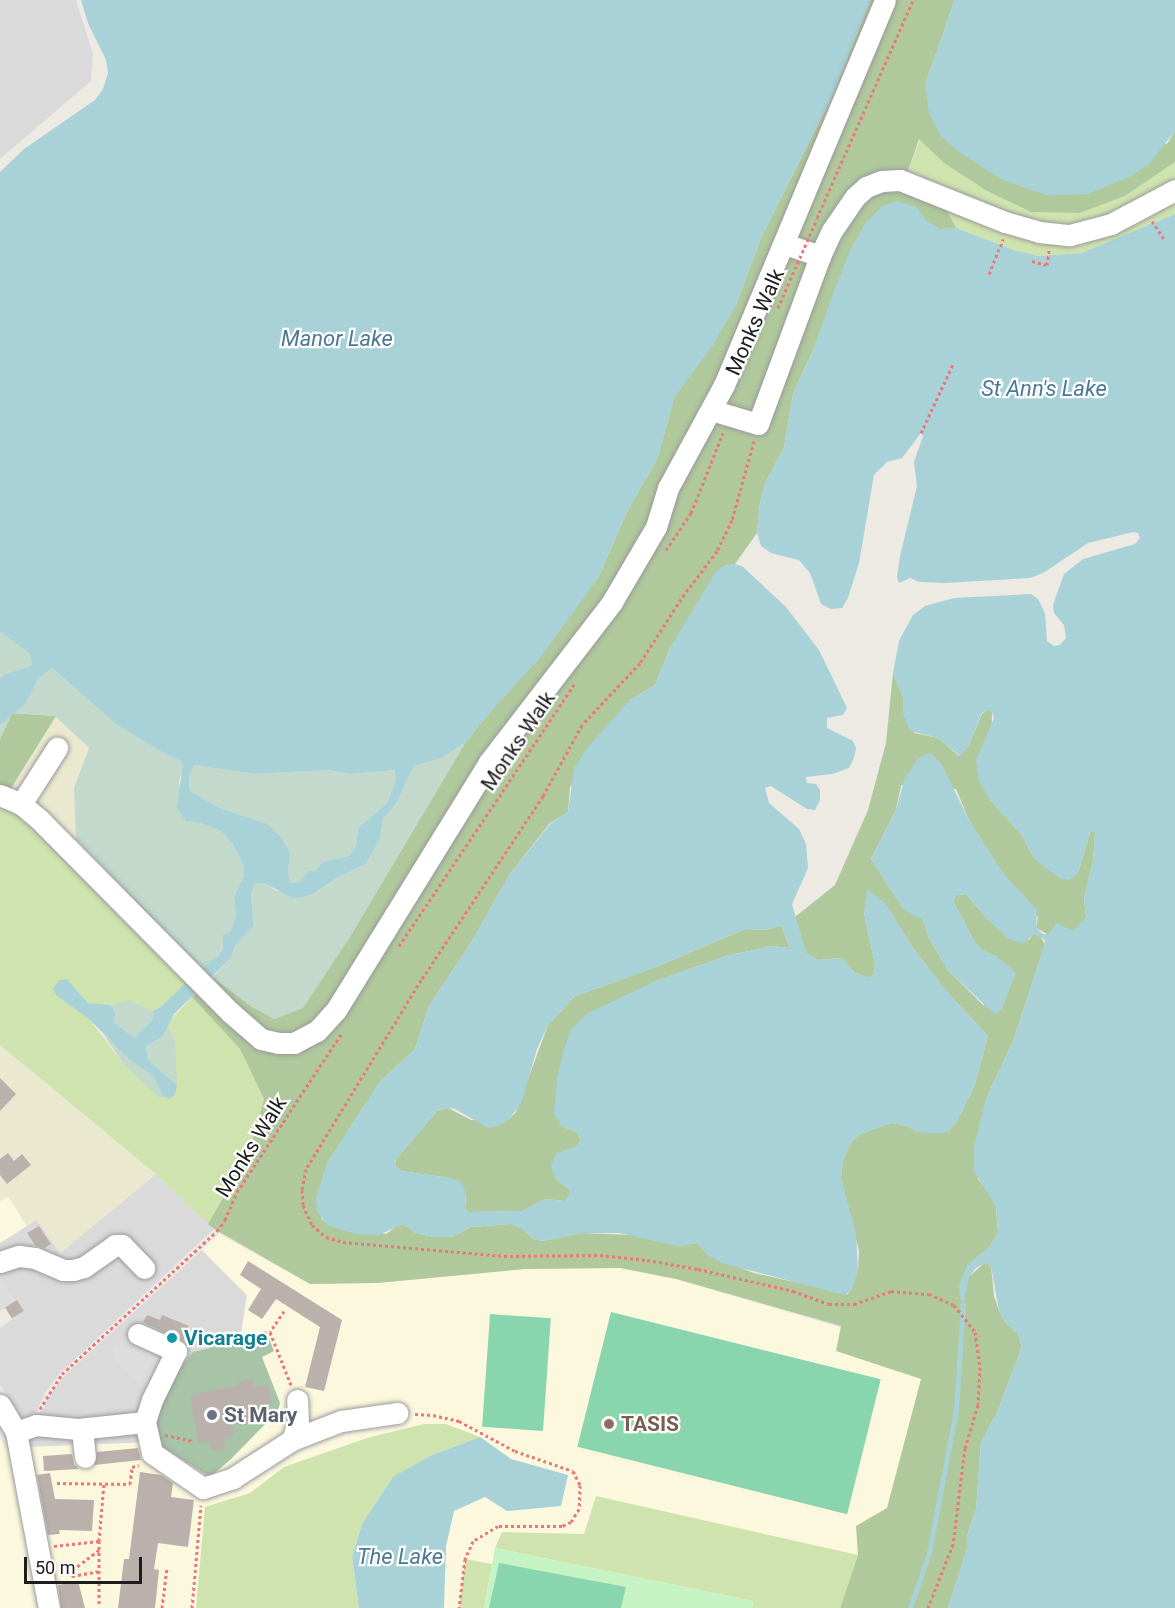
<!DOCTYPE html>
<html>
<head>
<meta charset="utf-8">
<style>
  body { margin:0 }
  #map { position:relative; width:1175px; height:1608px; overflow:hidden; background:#ede9e3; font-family:Roboto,sans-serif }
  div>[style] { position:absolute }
  .residential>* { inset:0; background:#dbdada }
  .education>* { inset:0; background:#fbf8de }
  .farmland>* { inset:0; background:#eae9d0 }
  .grass>* { inset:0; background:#cfe3ae }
  .forest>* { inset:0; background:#afc89c }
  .wetland>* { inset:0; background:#c2d9cc }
  .cemetery>* { inset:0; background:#a7c4a7 }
  .park>* { inset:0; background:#c6f3c4 }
  .pitch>* { inset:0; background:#89d5ad; transform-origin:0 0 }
  .parking>* { inset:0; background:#ddd }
  .water>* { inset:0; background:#a8d2d7 }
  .stream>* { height:4.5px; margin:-2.25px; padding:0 2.25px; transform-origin:2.25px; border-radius:2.25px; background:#a8d2d7 }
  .building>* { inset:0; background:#bab1ad; transform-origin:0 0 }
  .path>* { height:3px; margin-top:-1.5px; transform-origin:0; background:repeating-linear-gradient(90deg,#ec7679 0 3px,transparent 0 6px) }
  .roads { filter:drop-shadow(0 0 2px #9a9a9a) drop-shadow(0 0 2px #9a9a9a) }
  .minor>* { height:21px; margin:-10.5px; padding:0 10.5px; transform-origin:10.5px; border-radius:10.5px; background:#fff }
  .path-bridge>* { height:3px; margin-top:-1.5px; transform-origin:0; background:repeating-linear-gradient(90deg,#ec7679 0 3px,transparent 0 6px) }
  .dots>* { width:16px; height:16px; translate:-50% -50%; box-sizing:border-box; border:3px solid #fff; border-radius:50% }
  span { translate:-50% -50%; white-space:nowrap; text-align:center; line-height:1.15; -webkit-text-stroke:4.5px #fff; paint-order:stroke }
  .street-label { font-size:21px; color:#1d1d1d }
  .culture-label { font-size:21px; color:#0d838f; font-weight:700 }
  .left { translate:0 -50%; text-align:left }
  .worship-label { font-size:21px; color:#5b616d; font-weight:700 }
  .education-label { font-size:21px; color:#785e54; font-weight:700 }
  .water-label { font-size:22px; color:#4c7994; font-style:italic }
  .scale { position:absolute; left:24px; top:1557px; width:118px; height:27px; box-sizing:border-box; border:3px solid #1d1d1d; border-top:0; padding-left:8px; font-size:18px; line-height:21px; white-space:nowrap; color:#1d1d1d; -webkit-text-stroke:4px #fff; paint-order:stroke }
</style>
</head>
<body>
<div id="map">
  <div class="residential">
    <i style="clip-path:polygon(0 0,76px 0,93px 54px,91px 81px,0 159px)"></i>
    <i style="clip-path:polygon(156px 1174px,214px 1229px,60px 1373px,45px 1393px,36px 1413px,41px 1413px,49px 1396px,65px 1375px,202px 1250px,247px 1295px,240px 1341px,193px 1352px,155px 1442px,27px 1447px,18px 1411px,0 1385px,0 1328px,24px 1311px,0 1279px,0 1243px,36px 1219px,60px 1253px)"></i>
  </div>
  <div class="education">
    <i style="clip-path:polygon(8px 1196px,27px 1226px,0 1243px,0 1201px)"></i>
    <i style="clip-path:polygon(219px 1234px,310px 1284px,377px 1283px,525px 1269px,620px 1268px,676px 1279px,960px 1363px,910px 1608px,0 1608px,0 1438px,6px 1448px,155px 1442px,209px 1477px,278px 1411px,280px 1403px,262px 1357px,266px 1331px,240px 1341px,247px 1295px,202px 1250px)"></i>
  </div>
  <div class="farmland">
    <i style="clip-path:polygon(56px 716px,90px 748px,74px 788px,76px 839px,47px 814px,10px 790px)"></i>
    <i style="clip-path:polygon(0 1045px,156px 1174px,60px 1253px,37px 1220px,27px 1226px,8px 1197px,0 1201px)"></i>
  </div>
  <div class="grass">
    <i style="clip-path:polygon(920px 139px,944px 163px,987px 191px,1031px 212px,1080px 213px,1125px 196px,1175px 162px,1175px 214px,1081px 253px,1038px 256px,1014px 250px,956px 228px,947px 210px,901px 192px)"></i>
    <i style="clip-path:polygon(0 801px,46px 838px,188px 982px,162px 1006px,153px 1011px,129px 1000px,110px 1005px,88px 1003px,67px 979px,57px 996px,90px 1020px,124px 1065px,160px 1099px,163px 1097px,171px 1099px,175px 1041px,167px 1024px,192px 997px,240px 1049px,264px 1099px,249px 1153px,208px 1224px,156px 1174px,0 1045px)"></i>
    <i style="clip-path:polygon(424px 1424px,446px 1424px,480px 1437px,432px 1455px,362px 1524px,352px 1557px,359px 1608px,196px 1608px,205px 1507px,250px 1493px,284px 1467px,367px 1438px)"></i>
    <i style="clip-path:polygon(596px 1496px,858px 1555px,840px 1608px,752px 1608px,753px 1601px,495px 1548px,502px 1532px,584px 1534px)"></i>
    <i style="clip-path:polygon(465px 1559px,492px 1564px,484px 1608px,459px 1608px)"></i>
  </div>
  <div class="forest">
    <i style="clip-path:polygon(870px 0,955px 0,925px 85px,1167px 144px,1175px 131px,1175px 162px,1125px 196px,1080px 213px,1031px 212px,987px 191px,944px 163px,919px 139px,901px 192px,947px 210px,956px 228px,940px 229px,926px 222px,914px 206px,867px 222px,851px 249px,814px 348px,793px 394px,784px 447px,766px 482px,760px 502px,757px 533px,735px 564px,724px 566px,670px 648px,655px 685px,630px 700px,570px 787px,568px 812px,550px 823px,510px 874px,472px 941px,429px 1006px,415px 1049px,379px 1083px,328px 1162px,316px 1199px,322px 1220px,386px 1234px,399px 1225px,404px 1224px,416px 1233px,433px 1237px,452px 1237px,471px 1227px,511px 1224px,523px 1229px,533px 1239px,543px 1241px,582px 1233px,631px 1235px,679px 1246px,697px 1243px,708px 1255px,754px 1273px,848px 1294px,858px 1270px,859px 1251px,841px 1178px,843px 1160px,851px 1142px,860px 1134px,891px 1123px,908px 1126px,917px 1132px,949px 1131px,957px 1121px,974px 1087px,988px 1036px,946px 991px,912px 947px,885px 903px,864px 913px,875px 964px,874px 974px,869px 978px,855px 973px,842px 958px,818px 960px,806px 953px,795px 917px,835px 885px,868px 810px,886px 743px,893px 673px,903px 697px,904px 716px,914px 733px,938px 738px,959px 756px,968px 747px,982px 714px,988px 709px,992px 712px,990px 800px,1021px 834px,1034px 858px,1078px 873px,1090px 832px,1095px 832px,1093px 862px,1084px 898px,1086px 917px,1078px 928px,1073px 931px,1065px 929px,1049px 935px,1036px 928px,1038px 917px,1001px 871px,969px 820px,956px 789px,901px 785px,896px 810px,871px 859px,903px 908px,922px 917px,929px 938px,947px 969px,984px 1006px,996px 956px,983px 951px,974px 941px,953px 901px,956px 895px,966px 894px,988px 920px,1029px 940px,1034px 933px,1039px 935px,1045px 944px,1014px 1039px,986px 1099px,978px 1179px,989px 1193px,996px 1207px,998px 1233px,989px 1248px,967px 1265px,970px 1276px,984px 1263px,991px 1266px,994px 1296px,999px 1311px,1005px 1322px,1018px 1334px,1022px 1347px,997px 1413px,981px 1442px,976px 1509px,967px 1536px,967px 1549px,948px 1608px,840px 1608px,858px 1555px,856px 1526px,887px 1508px,921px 1379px,836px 1351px,841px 1326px,676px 1279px,620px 1268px,525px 1269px,377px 1283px,310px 1284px,214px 1229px,208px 1224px,249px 1153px,264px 1099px,240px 1049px,192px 997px,213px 977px,251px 1006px,275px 1019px,348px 940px,465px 743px,598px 578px,626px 514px,658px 457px,674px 398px,736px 305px,761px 238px,833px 94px)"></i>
    <i style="clip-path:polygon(12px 713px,56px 716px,10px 790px,0 786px,0 739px)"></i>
    <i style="clip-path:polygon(781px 925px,790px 948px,772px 946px,726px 956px,656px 981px,636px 993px,561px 1126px,577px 1132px,581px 1140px,576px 1147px,556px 1154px,555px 1178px,569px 1189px,569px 1196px,565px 1201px,545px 1199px,523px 1211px,469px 1212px,465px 1209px,466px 1194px,450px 1178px,401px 1171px,395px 1166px,396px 1159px,437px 1111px,448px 1108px,471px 1120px,508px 1120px,516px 1112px,548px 1025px,575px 996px,656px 967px,745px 929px,767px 930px)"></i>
  </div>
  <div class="wetland">
    <i style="clip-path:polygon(0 632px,29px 653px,32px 664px,29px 667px,5px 674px,0 678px)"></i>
    <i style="clip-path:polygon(52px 668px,117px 725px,167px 755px,184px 762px,179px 782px,186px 821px,200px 823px,221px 831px,233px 844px,244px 867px,244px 876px,234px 896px,236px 916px,230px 932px,218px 956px,206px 967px,200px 969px,76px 839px,74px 788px,89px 748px,55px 716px,12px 713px,0 739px,0 725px,12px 713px,26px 703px,39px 678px)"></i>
    <i style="clip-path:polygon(465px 743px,348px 940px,303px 1008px,275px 1019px,251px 1006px,213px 977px,232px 957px,234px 947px,254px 926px,251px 895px,255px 883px,264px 883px,277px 891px,316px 893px,340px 876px,366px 864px,380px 839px,383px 819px,396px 804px,414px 766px,442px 758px)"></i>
    <i style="clip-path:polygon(194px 765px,254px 774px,328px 770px,351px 774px,396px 770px,396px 779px,387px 803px,358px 828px,356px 846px,349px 856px,322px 862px,316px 871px,308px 871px,299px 882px,291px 883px,288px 872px,290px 853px,282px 838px,268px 824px,222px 809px,190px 791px,189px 778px)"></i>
    <i style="clip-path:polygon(129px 1000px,153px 1011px,152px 1021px,134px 1039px,113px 1022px,116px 1012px,110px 1005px)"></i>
    <i style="clip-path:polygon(167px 1024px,175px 1041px,177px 1085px,148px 1060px,146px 1046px,162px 1037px)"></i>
    <i style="clip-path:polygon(104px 1035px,153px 1076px,163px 1097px,160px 1099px,124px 1065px)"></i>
  </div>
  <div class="cemetery">
    <i style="clip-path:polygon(266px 1331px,274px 1351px,262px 1357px,280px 1403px,278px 1411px,231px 1459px,210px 1477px,155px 1442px,153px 1418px,161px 1392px,193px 1352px,240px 1341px)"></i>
  </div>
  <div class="park">
    <i style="clip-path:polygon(495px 1548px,753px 1601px,752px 1608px,484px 1608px)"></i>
  </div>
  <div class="pitch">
    <i style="left:611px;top:1312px;width:278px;height:139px;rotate:14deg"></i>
    <i style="left:490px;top:1314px;width:61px;height:113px;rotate:4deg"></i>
    <i style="clip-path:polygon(499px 1563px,626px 1587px,621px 1608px,489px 1608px)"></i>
  </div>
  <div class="parking">
    <i style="clip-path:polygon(0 1279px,17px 1300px,0 1311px)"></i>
    <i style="clip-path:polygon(131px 1333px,176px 1351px,152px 1400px,116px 1361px,113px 1348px)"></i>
  </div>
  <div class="water">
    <i style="clip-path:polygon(evenodd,81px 0,870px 0,833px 94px,761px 238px,736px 305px,713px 345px,674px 398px,658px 457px,626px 514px,598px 578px,540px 658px,491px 711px,465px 743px,442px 758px,414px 766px,396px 804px,383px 819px,380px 839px,366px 864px,340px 876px,315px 893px,303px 897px,293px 898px,264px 883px,255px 883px,251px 895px,254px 926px,234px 947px,232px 957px,174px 1014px,162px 1037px,146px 1046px,148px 1060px,177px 1085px,175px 1094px,170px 1099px,163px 1097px,153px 1076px,129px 1059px,90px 1020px,57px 996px,53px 989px,59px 980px,67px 979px,88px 1003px,110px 1005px,116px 1012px,113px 1022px,134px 1038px,152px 1021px,153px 1011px,162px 1006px,200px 969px,218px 956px,223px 948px,223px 935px,230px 932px,236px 916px,234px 896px,244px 876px,244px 867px,233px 844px,221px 831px,200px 823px,186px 821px,177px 808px,183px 762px,167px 755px,117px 725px,52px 668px,39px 678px,26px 703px,0 725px,0 678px,5px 674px,29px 667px,32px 664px,29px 653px,0 632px,0 172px,24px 149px,95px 100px,103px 89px,108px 73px,106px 60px,88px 23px,81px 0,194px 765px,254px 774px,328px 770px,351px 774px,395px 770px,396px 779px,387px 803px,358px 828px,356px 846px,349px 856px,322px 862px,316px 871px,308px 871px,299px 882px,291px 883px,288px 872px,290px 853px,282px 838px,268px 824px,222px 809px,190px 791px,189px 778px,194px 765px)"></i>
    <i style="clip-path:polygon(955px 0,1175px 0,1175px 131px,1149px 164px,1129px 177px,1088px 194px,1046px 195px,1003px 180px,959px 152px,941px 136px,929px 113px,925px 85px)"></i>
    <i style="clip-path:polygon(897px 201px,918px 208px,926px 221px,940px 229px,956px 228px,1014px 250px,1038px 256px,1081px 253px,1175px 214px,1175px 1608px,948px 1608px,967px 1549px,967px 1536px,976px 1509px,981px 1442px,997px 1413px,1022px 1347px,1018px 1334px,1005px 1322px,999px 1311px,991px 1266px,984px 1263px,976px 1268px,969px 1277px,963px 1304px,960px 1298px,959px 1286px,967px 1265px,989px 1248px,998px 1232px,996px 1207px,974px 1171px,974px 1147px,986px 1099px,1014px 1039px,1045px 944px,1045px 940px,1034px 934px,1023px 944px,1009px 939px,988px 920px,966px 894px,956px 895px,953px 901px,974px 941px,983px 951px,996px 956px,1016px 973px,1002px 1009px,998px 1013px,992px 1012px,947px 969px,929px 938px,922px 918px,914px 916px,903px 908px,871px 859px,896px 810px,905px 777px,920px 757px,930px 753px,941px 763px,969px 820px,1001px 871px,1037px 910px,1036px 928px,1043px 934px,1049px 934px,1056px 923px,1073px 931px,1086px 917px,1084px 898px,1093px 862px,1095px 832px,1090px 832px,1078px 873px,1070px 880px,1061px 879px,1044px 867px,1034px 858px,1021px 834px,990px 800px,979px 781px,976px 760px,994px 718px,992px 712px,988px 709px,982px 713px,968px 747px,960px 756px,938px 738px,910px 731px,904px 716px,903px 697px,893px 673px,899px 641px,913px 615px,925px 606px,954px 598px,1031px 594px,1038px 599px,1045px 613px,1047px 641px,1054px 646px,1060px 645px,1066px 638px,1064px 625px,1054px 613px,1053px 605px,1064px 574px,1083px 559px,1135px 544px,1140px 538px,1138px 533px,1133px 532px,1088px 543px,1043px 573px,1030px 578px,945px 583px,920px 582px,910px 578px,899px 583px,897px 577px,900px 556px,917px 486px,914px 462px,923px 436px,921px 433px,902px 458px,887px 462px,874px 475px,859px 563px,848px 598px,842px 608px,831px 609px,821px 604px,810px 573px,799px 560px,771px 553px,761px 546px,757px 533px,760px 502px,766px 482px,784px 447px,793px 394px,814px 348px,835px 288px,851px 249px,867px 222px,882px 206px)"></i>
    <i style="clip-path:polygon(evenodd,735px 564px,742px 566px,786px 607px,819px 650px,847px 708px,843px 715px,827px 718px,827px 728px,853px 741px,856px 748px,854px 758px,849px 768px,832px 774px,806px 777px,807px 783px,816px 784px,820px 790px,820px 800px,815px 810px,807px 809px,771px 786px,765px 788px,769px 803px,799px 829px,806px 844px,808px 868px,792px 904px,806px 952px,818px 960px,842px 958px,855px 973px,869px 978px,874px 974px,875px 964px,864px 913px,867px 889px,885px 903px,912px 947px,946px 991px,988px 1036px,974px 1087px,957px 1121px,949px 1131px,940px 1134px,917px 1132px,908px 1126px,891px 1123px,860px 1134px,851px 1142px,843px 1160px,841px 1178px,856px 1234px,858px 1270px,852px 1290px,844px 1295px,722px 1263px,708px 1255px,697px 1243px,679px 1246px,619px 1233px,582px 1233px,543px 1241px,533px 1239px,523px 1229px,511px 1224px,471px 1227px,452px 1237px,433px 1237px,416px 1233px,404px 1224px,378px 1235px,356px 1234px,327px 1225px,317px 1211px,316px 1199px,328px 1162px,379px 1083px,415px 1049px,429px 1006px,472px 941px,510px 874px,551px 823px,568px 812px,574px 768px,589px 746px,630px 700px,655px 685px,670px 648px,715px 573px,724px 566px,735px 564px,781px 925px,790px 948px,772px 946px,726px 956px,656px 981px,588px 1013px,572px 1028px,566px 1043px,557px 1078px,554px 1113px,561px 1126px,577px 1132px,581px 1140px,576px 1147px,556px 1154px,551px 1165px,555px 1178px,569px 1189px,569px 1196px,565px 1201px,545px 1199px,523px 1211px,469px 1212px,465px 1209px,466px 1194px,461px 1182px,450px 1178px,401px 1171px,395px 1166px,396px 1159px,437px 1111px,448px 1108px,455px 1109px,488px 1128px,499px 1126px,508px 1120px,521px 1104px,537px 1049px,548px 1025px,575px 996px,656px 967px,745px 929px,767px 930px,781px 925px)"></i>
    <i style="clip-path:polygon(480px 1437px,511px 1459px,568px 1475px,561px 1506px,507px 1511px,485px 1497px,454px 1511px,446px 1546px,444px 1608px,359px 1608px,352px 1557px,362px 1524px,393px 1477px,432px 1455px)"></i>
  </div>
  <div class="stream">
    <i style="left:910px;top:1608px;width:58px;rotate:-70.9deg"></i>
    <i style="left:929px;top:1553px;width:146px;rotate:-79.3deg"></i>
    <i style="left:956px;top:1410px;width:106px;rotate:-86.2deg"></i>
  </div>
  <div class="building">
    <i style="clip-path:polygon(0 1078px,16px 1094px,0 1111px)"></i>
    <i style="clip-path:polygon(8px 1153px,14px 1161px,22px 1154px,31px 1165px,7px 1184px,0 1175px,0 1159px)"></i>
    <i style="clip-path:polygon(39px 1226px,51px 1244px,44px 1248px,35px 1245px,27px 1233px)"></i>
    <i style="clip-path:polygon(248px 1261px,342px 1320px,324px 1391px,305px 1387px,320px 1327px,276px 1299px,262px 1319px,248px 1310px,261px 1289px,240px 1275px)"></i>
    <i style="left:17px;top:1300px;width:13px;height:14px;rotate:58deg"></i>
    <i style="clip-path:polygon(147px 1315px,160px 1320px,162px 1315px,189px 1326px,183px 1341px,143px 1322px)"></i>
    <i style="clip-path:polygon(252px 1378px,254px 1386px,268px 1384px,272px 1404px,257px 1406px,260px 1420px,232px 1424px,234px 1437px,224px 1439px,225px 1449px,212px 1451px,210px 1441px,199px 1444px,190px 1395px,239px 1385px,239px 1381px)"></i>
    <i style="clip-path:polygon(138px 1448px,141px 1460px,94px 1465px,97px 1452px)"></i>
    <i style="clip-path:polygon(72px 1454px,74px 1464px,79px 1469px,44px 1471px,43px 1456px)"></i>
    <i style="clip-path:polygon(140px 1472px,161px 1475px,173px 1483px,171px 1497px,194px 1500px,188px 1547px,158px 1543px,154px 1569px,159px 1570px,155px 1608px,118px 1608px,124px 1559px,129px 1559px)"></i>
    <i style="clip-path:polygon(50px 1473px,55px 1499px,94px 1500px,92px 1531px,59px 1530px,60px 1534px,48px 1535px,37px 1475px)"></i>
    <i style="clip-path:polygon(78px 1581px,85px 1608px,61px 1608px,58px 1585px)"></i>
  </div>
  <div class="path">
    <i style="left:817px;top:218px;width:238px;rotate:-66.2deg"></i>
    <i style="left:1152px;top:221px;width:22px;rotate:56deg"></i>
    <i style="left:1032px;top:261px;width:16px;rotate:15deg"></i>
    <i style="left:1047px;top:265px;width:15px;rotate:-82deg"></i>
    <i style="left:989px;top:274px;width:38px;rotate:-68deg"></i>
    <i style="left:778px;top:308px;width:28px;rotate:-67deg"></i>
    <i style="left:921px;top:433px;width:76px;rotate:-65.1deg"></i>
    <i style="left:754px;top:441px;width:82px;rotate:105.6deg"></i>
    <i style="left:732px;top:520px;width:34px;rotate:116deg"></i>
    <i style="left:717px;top:551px;width:60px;rotate:126.9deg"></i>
    <i style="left:681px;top:599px;width:76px;rotate:122.6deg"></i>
    <i style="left:640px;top:663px;width:85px;rotate:133.1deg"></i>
    <i style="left:582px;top:725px;width:81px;rotate:118.8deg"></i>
    <i style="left:543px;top:796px;width:221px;rotate:123.5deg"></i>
    <i style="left:421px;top:980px;width:221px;rotate:121.3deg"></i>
    <i style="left:306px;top:1169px;width:21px;rotate:101deg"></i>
    <i style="left:302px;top:1190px;width:15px;rotate:86deg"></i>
    <i style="left:303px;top:1205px;width:22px;rotate:66deg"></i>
    <i style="left:312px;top:1225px;width:18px;rotate:41deg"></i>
    <i style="left:326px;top:1237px;width:18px;rotate:16deg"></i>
    <i style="left:343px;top:1242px;width:162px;rotate:5deg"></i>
    <i style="left:504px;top:1256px;width:96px;rotate:-0.6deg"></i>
    <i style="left:600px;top:1255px;width:47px;rotate:6.1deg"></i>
    <i style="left:647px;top:1260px;width:52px;rotate:10deg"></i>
    <i style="left:698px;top:1269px;width:98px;rotate:13deg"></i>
    <i style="left:793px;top:1291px;width:38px;rotate:20deg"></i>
    <i style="left:829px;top:1304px;width:25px"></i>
    <i style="left:854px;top:1304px;width:39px;rotate:-19deg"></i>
    <i style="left:891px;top:1291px;width:38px;rotate:5deg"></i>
    <i style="left:929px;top:1294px;width:27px;rotate:24deg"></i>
    <i style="left:954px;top:1305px;width:34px;rotate:52deg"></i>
    <i style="left:975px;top:1332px;width:35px;rotate:82deg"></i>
    <i style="left:980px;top:1367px;width:38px;rotate:93deg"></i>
    <i style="left:978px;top:1405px;width:45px;rotate:106.8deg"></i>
    <i style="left:965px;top:1448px;width:97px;rotate:97.1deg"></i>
    <i style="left:953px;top:1544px;width:69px;rotate:111.3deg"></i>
    <i style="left:666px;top:550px;width:45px;rotate:-56deg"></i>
    <i style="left:691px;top:513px;width:86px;rotate:-68.2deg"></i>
    <i style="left:399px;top:946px;width:318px;rotate:-56.2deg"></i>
    <i style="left:284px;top:1311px;width:25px;rotate:124deg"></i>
    <i style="left:270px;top:1332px;width:57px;rotate:68.4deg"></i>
    <i style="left:40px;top:1409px;width:41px;rotate:-57.8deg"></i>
    <i style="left:62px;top:1374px;width:211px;rotate:-42.7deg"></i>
    <i style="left:217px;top:1231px;width:14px;rotate:-54deg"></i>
    <i style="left:225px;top:1220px;width:30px;rotate:-67deg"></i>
    <i style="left:237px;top:1192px;width:189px;rotate:-56.6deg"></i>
    <i style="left:415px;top:1414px;width:18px;rotate:3deg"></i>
    <i style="left:433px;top:1415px;width:27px;rotate:13deg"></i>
    <i style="left:459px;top:1421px;width:64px;rotate:28.2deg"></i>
    <i style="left:515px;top:1451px;width:61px;rotate:19deg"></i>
    <i style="left:573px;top:1471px;width:16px;rotate:63deg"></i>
    <i style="left:580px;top:1485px;width:24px;rotate:92deg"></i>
    <i style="left:579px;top:1509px;width:15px;rotate:122deg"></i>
    <i style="left:571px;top:1522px;width:10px;rotate:156deg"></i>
    <i style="left:562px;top:1526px;width:64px;rotate:180deg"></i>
    <i style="left:498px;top:1526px;width:29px;rotate:149deg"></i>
    <i style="left:473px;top:1541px;width:20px;rotate:114deg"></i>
    <i style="left:465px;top:1559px;width:49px;rotate:97deg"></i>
    <i style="left:165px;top:1435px;width:29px;rotate:12deg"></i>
    <i style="left:57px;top:1483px;width:73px;rotate:0.8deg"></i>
    <i style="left:130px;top:1484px;width:17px;rotate:-83deg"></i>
    <i style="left:132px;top:1467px;width:7px;rotate:-16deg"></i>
    <i style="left:99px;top:1541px;width:63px;rotate:90deg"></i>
    <i style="left:54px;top:1546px;width:45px;rotate:-6.3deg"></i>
    <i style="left:99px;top:1541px;width:58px;rotate:-85.1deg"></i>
    <i style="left:99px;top:1550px;width:34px;rotate:143deg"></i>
    <i style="left:72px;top:1570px;width:6px;rotate:90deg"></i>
    <i style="left:72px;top:1576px;width:27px;rotate:-10deg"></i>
    <i style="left:162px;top:1608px;width:40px;rotate:-82.9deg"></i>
    <i style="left:192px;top:1608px;width:103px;rotate:-85deg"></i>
  </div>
  <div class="roads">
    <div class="minor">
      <i style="left:791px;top:246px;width:31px;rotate:19deg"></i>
      <i style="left:711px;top:410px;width:49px;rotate:16.6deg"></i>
      <i style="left:758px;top:424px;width:179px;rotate:-69.7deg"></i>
      <i style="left:820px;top:256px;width:26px;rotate:-65deg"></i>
      <i style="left:831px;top:232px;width:42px;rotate:-55.6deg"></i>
      <i style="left:855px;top:197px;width:15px;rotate:-42deg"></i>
      <i style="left:866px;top:187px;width:17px;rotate:-21deg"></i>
      <i style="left:882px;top:181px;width:18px;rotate:-3deg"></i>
      <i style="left:900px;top:180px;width:113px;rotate:21.8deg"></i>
      <i style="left:1005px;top:222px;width:35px;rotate:16deg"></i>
      <i style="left:1039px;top:232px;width:31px;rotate:6deg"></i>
      <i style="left:1070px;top:235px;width:42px;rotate:-15deg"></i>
      <i style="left:1111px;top:224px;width:72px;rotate:-28deg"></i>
      <i style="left:0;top:795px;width:23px;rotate:23deg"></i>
      <i style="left:21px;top:804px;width:25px;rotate:40deg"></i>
      <i style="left:40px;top:820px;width:270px;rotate:45.3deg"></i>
      <i style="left:230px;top:1012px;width:41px;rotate:41.1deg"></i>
      <i style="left:261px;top:1039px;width:18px;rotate:13deg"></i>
      <i style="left:279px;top:1043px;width:15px"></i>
      <i style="left:294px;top:1043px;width:26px;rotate:-28deg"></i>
      <i style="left:317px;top:1031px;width:28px;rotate:-48deg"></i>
      <i style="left:336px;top:1010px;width:291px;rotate:-58.3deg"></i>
      <i style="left:489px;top:762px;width:202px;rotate:-52.4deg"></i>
      <i style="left:612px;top:602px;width:87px;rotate:-59.6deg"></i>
      <i style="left:656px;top:527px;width:41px;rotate:-72.9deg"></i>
      <i style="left:668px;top:488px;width:117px;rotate:-61.5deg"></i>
      <i style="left:724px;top:385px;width:417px;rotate:-67.3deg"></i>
      <i style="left:21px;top:804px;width:67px;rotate:-57.3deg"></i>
      <i style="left:0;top:1262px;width:20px;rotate:-18deg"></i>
      <i style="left:19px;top:1256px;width:16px;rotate:7deg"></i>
      <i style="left:35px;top:1258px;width:30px;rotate:23deg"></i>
      <i style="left:63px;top:1270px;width:10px"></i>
      <i style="left:73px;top:1270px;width:11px;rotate:-15deg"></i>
      <i style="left:84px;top:1267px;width:38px;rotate:-35deg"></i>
      <i style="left:115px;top:1245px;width:7px"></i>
      <i style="left:122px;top:1245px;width:32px;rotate:46deg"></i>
      <i style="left:138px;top:1334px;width:42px;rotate:24.1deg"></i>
      <i style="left:176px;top:1351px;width:55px;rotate:116.1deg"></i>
      <i style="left:152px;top:1400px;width:23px;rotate:108deg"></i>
      <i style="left:145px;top:1422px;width:32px;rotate:77deg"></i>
      <i style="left:152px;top:1453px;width:62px;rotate:34.5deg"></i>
      <i style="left:203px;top:1488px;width:32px;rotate:-18deg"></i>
      <i style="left:233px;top:1478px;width:70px;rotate:-32.8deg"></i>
      <i style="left:292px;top:1440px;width:18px;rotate:-71deg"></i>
      <i style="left:298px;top:1423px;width:23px;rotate:-92deg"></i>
      <i style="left:0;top:1405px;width:31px;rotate:59deg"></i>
      <i style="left:16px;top:1432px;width:179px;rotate:79.4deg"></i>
      <i style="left:82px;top:1429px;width:28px;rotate:84deg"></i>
      <i style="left:16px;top:1432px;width:21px;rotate:-19deg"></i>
      <i style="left:36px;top:1425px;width:42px;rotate:5.4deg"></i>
      <i style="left:78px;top:1429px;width:67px;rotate:-6deg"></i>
      <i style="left:292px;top:1440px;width:53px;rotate:-21.2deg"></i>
      <i style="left:341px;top:1421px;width:57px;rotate:-8.1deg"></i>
    </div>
  </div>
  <div class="path-bridge">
    <i style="left:790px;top:280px;width:67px;rotate:-66.1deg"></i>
  </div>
  <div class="dots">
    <i style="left:172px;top:1338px;background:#0f9aa8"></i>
    <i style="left:212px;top:1415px;background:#6b7280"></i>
    <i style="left:609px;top:1424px;background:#8d6e63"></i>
  </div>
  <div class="street-label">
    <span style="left:755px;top:322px;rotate:-66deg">Monks Walk</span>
    <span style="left:518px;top:741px;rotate:-56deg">Monks Walk</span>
    <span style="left:251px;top:1147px;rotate:-58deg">Monks Walk</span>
  </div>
  <div class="culture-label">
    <span class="left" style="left:184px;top:1338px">Vicarage</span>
  </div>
  <div class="worship-label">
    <span class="left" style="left:224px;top:1415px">St Mary</span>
  </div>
  <div class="education-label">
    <span class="left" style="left:621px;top:1424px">TASIS</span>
  </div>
  <div class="water-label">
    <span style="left:337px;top:339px">Manor Lake</span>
    <span style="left:1044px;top:389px">St Ann's Lake</span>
    <span style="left:400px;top:1557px">The Lake</span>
  </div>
  <div class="scale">50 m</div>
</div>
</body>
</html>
